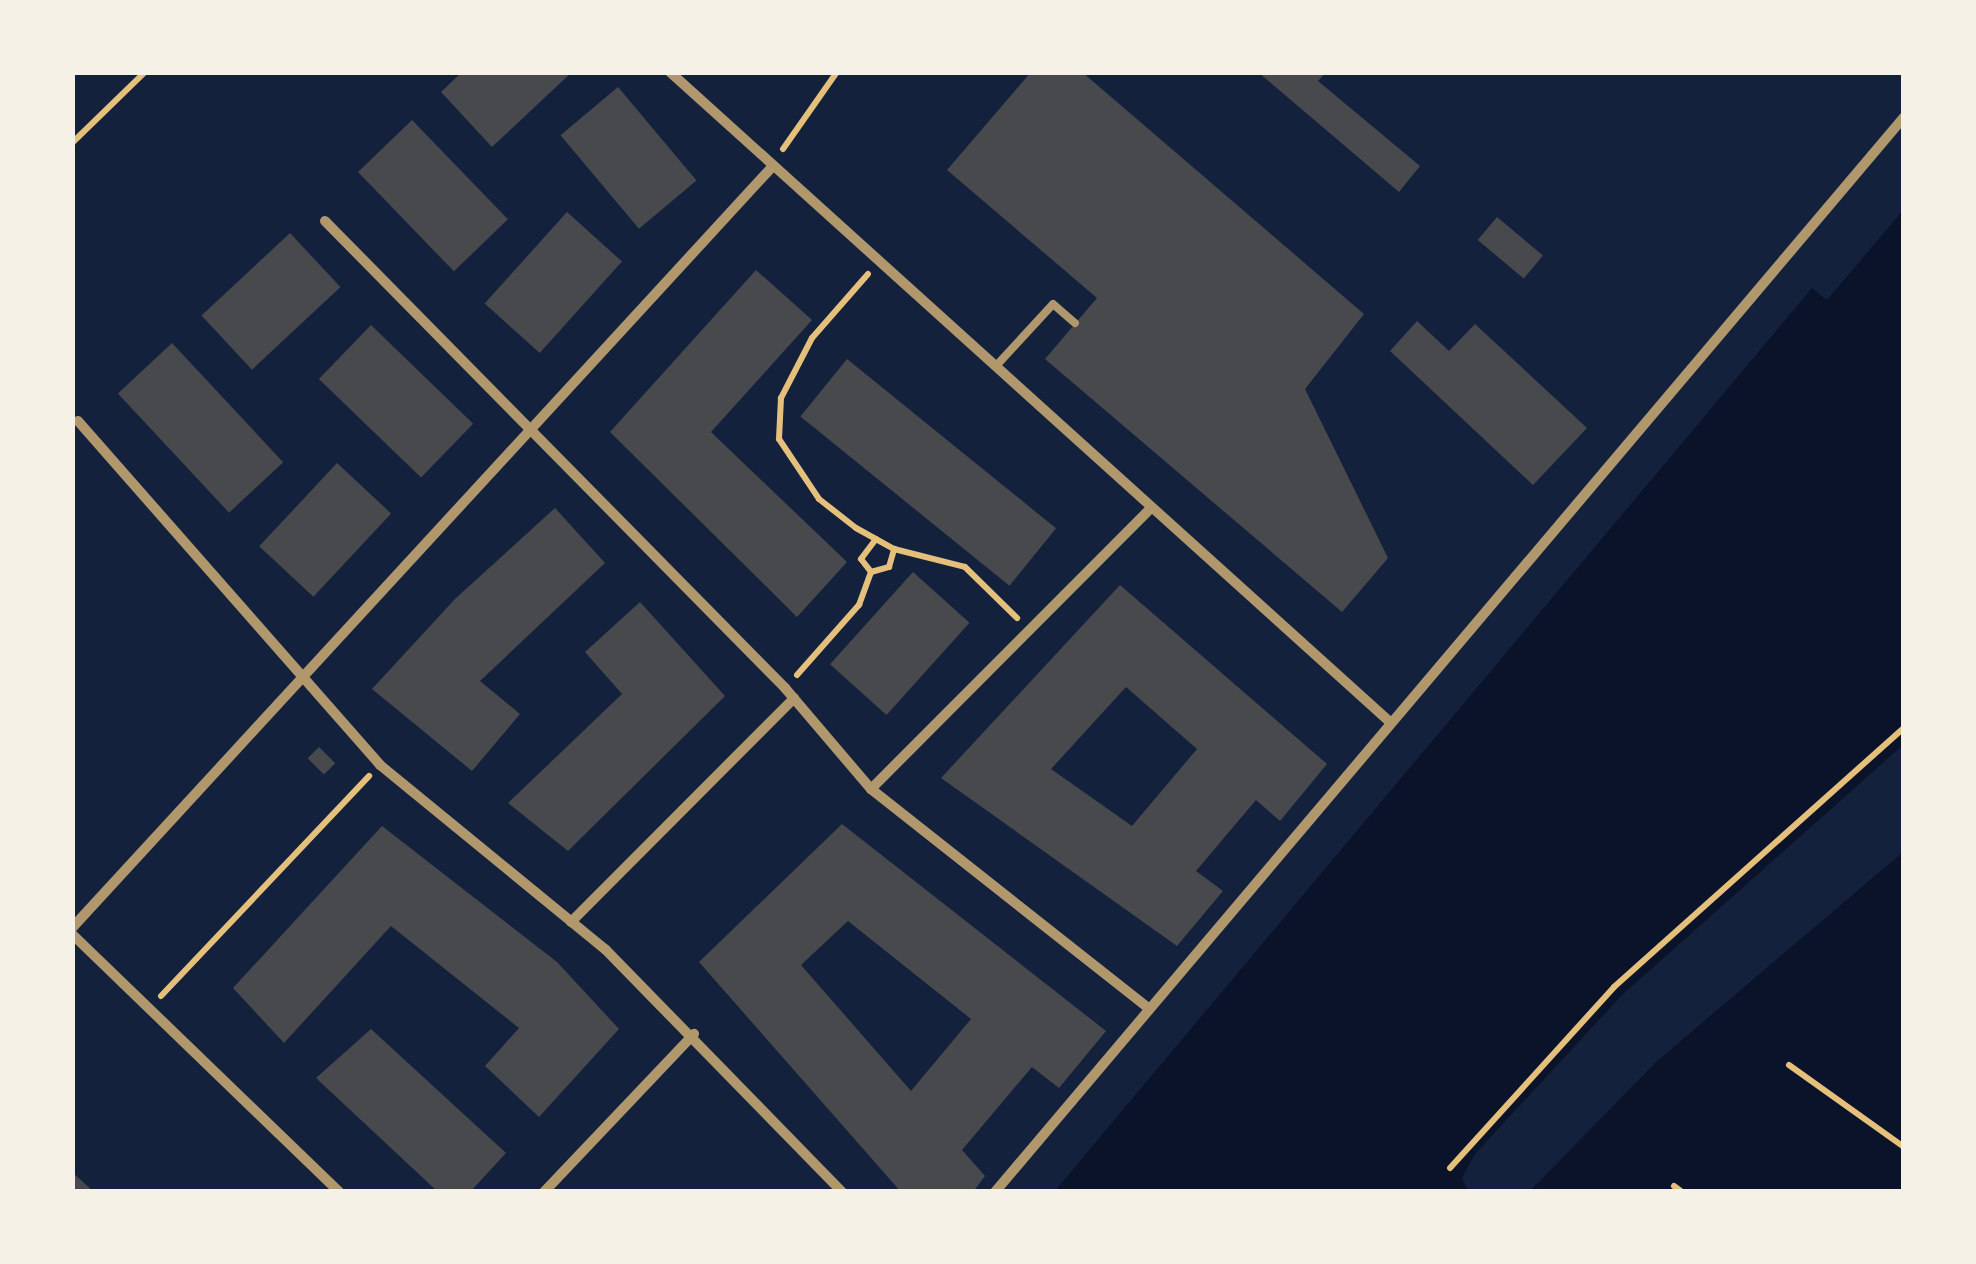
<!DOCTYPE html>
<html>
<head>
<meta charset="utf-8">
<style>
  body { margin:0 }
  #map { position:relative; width:1976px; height:1264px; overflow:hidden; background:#14213d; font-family:Commissioner,sans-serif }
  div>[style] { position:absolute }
  .water>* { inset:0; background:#0b132b }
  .building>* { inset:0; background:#48494c; transform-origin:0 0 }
  .path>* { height:6px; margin:-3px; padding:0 3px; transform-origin:3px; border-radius:3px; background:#e5c07b }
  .service>* { height:8px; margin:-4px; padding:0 4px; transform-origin:4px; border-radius:4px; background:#b1986c }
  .minor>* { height:10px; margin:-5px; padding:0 5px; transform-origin:5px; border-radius:5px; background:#b1986c }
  span { translate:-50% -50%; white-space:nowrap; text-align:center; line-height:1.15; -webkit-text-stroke:9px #f6f1e7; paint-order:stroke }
  .frame { position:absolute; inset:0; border:75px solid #f6f1e7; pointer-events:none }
</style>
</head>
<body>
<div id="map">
  <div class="water">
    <i style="clip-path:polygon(1903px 210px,1903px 745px,1622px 995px,1475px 1154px,1462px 1178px,1468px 1191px,1054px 1192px,1812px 288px,1827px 300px)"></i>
    <i style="clip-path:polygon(1903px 852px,1903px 1191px,1529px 1192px,1656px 1062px)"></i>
  </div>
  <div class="building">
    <i style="clip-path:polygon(462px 72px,572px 72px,492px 147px,441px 92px)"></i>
    <i style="clip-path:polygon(1031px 72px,1082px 72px,1364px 314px,1305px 389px,1388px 558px,1342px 612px,1045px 359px,1097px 298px,947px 170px)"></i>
    <i style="clip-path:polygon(1258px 72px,1326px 72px,1318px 81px,1420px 166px,1399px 192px)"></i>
    <i style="left:618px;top:87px;width:122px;height:75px;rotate:50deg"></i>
    <i style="left:412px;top:120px;width:138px;height:75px;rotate:46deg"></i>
    <i style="left:567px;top:212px;width:74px;height:123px;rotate:42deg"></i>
    <i style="left:1497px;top:217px;width:60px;height:30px;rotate:40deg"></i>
    <i style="left:290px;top:233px;width:74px;height:121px;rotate:47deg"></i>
    <i style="clip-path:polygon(756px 270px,812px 320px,711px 432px,847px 562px,797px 617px,610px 432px)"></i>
    <i style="clip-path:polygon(1417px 321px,1449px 351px,1475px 324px,1587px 428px,1533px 485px,1390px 351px)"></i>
    <i style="left:371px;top:325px;width:142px;height:75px;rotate:44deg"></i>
    <i style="left:172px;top:343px;width:163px;height:74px;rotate:47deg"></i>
    <i style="left:847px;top:359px;width:269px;height:74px;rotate:39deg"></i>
    <i style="left:337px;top:463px;width:74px;height:114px;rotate:43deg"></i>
    <i style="clip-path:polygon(555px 508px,605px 563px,480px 681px,520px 714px,472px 771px,372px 689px,455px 599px)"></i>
    <i style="left:913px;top:572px;width:76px;height:124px;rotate:42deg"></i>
    <i style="clip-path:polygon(evenodd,1120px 585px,1327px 764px,1280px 821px,1256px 800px,1196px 871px,1223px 891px,1177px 946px,941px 778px,1120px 585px,1126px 687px,1197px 749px,1132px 826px,1051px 769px,1126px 687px)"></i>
    <i style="clip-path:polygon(640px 602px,725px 696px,568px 851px,508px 803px,622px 694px,585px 652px)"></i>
    <i style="left:319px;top:747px;width:23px;height:16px;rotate:45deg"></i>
    <i style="clip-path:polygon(evenodd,842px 824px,1106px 1031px,1059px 1088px,1032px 1067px,962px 1150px,985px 1176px,973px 1192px,901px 1192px,699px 962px,842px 824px,848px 921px,971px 1019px,911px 1091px,801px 965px,848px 921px)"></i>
    <i style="clip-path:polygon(382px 826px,557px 962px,619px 1029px,539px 1117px,485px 1066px,519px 1028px,391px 926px,284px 1043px,233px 988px)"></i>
    <i style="clip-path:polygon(371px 1029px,506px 1153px,470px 1192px,438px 1192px,316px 1078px)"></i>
    <i style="clip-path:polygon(72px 1172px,94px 1192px,72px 1192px)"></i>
  </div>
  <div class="path">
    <i style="left:72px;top:143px;width:102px;rotate:-44.2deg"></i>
    <i style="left:783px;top:149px;width:94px;rotate:-55deg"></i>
    <i style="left:868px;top:274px;width:85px;rotate:131.2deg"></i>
    <i style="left:812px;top:338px;width:68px;rotate:117.3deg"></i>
    <i style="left:781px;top:398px;width:41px;rotate:92.8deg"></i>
    <i style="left:779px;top:439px;width:72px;rotate:56.3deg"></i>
    <i style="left:819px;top:499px;width:47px;rotate:38.1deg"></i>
    <i style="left:856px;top:528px;width:43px;rotate:28.9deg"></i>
    <i style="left:894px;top:549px;width:73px;rotate:14.2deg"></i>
    <i style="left:965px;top:567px;width:73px;rotate:44.4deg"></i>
    <i style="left:876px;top:539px;width:25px;rotate:127deg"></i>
    <i style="left:861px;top:559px;width:16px;rotate:52deg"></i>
    <i style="left:871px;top:572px;width:19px;rotate:-16deg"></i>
    <i style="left:889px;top:567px;width:19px;rotate:-74deg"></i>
    <i style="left:797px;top:675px;width:94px;rotate:-48.5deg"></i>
    <i style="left:859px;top:605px;width:35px;rotate:-70deg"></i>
    <i style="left:161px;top:996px;width:303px;rotate:-46.6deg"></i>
    <i style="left:1789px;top:1065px;width:141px;rotate:35.5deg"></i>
    <i style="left:1450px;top:1168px;width:244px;rotate:-47.8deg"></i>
    <i style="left:1614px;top:987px;width:389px;rotate:-41.8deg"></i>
    <i style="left:1674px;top:1186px;width:10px;rotate:37deg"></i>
  </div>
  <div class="service">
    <i style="left:996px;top:366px;width:84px;rotate:-47.4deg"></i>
    <i style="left:1053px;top:304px;width:29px;rotate:41deg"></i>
  </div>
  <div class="minor">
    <i style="left:670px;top:72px;width:970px;rotate:42.08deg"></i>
    <i style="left:325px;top:221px;width:656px;rotate:45.43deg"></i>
    <i style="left:785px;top:688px;width:133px;rotate:49.6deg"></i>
    <i style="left:871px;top:789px;width:352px;rotate:38.3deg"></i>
    <i style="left:78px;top:421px;width:458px;rotate:48.7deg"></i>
    <i style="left:380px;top:765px;width:291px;rotate:39.3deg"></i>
    <i style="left:605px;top:949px;width:339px;rotate:45.7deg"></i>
    <i style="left:871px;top:789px;width:395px;rotate:-45.1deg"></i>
    <i style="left:571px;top:922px;width:316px;rotate:-45.1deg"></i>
    <i style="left:72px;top:928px;width:1034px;rotate:-47.39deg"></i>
    <i style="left:72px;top:934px;width:371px;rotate:44deg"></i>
    <i style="left:544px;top:1192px;width:218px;rotate:-46.5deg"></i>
    <i style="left:995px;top:1192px;width:1408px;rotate:-49.78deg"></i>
  </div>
  <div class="frame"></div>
</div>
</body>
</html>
